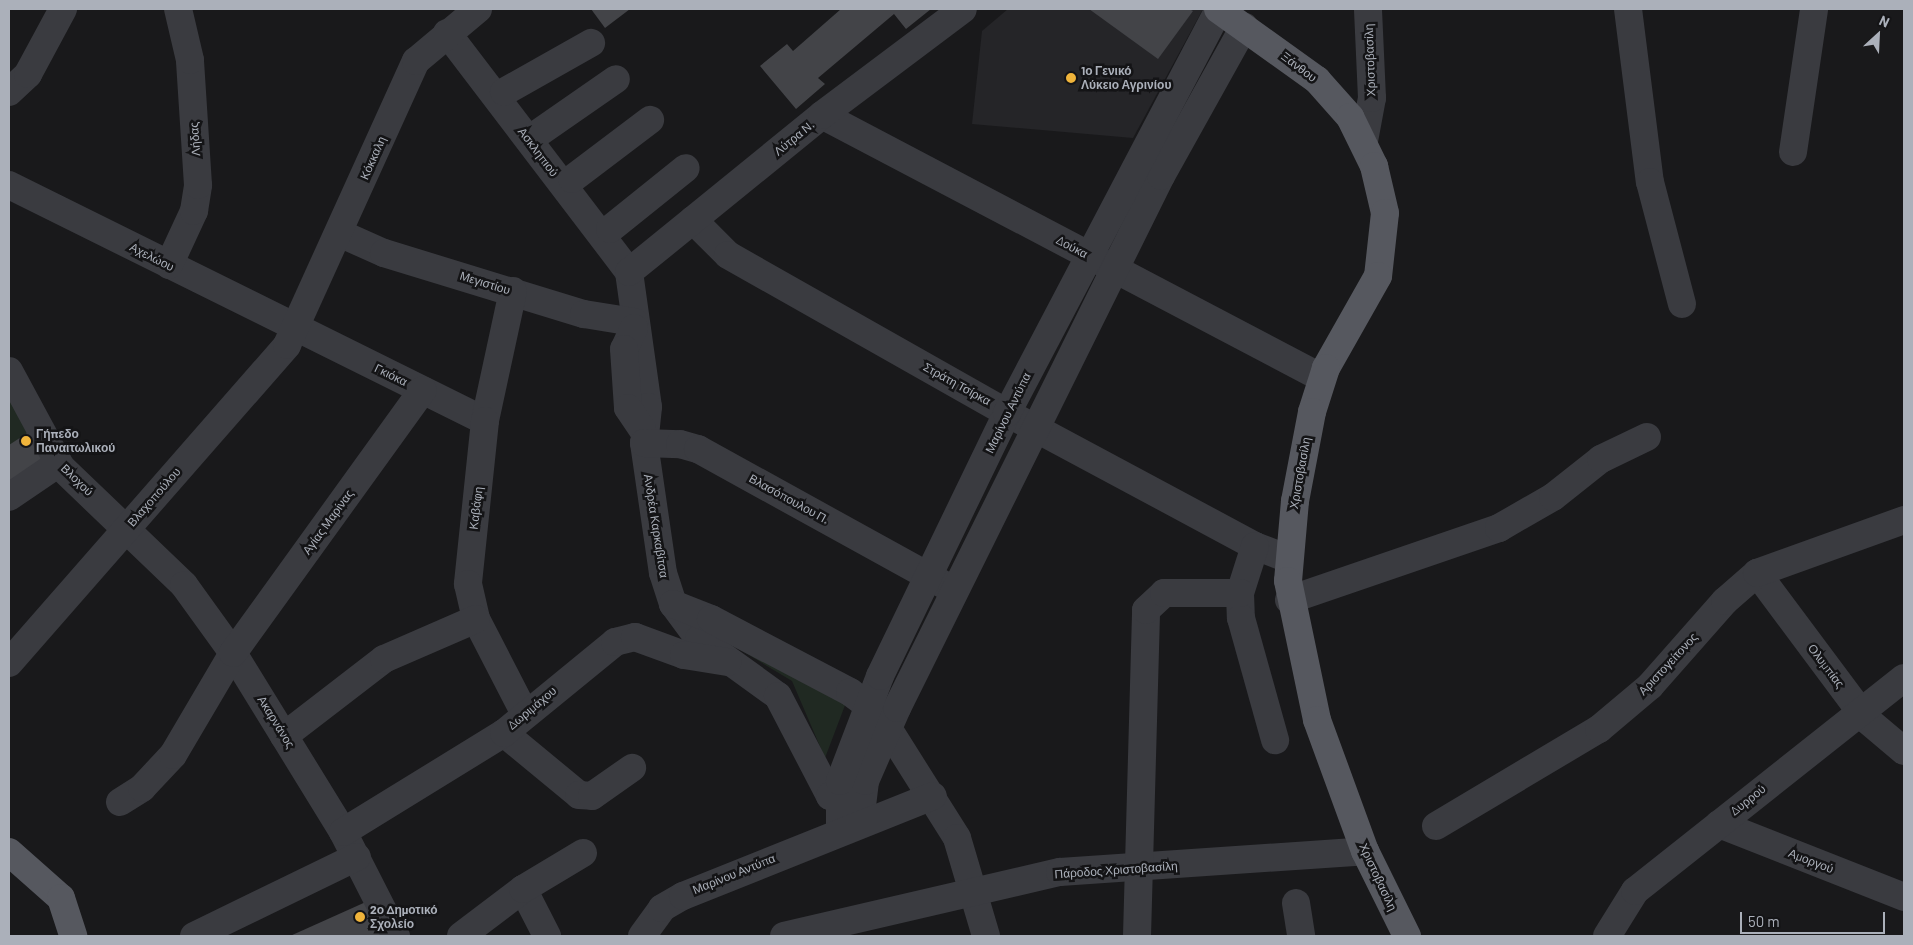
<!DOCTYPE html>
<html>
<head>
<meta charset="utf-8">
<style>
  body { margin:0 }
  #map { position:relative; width:1913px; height:945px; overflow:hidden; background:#19191b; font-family:Barlow,sans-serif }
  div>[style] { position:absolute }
  .built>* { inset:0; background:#252528 }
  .green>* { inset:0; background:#202922 }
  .building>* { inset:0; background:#434448 }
  .minor>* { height:28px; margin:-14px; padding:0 14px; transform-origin:14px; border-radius:14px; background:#3a3b40 }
  .major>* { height:28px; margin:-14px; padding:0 14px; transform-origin:14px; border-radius:14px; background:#56585f }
  .dots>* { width:14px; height:14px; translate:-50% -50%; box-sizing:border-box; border:2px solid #141416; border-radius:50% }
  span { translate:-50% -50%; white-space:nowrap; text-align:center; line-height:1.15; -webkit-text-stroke:5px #141416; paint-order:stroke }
  .street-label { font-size:12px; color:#abb0ba }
  .poi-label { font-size:12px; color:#abb0ba; font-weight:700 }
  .left { translate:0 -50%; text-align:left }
  .frame { position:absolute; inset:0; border:10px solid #abb0ba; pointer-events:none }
  .north { position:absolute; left:1853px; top:10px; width:50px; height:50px; -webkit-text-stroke:4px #141416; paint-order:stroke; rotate:25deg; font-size:14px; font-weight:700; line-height:20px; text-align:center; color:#abb0ba }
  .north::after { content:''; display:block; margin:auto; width:18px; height:22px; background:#abb0ba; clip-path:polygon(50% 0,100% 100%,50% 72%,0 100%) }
  .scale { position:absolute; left:1740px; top:912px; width:145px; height:22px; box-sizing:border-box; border:2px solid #abb0ba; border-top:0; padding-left:6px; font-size:15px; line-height:18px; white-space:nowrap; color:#abb0ba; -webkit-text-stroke:4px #141416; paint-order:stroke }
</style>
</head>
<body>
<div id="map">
  <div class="built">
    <i style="clip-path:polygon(1008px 9px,1203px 9px,1133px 138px,972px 124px,982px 31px)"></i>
  </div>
  <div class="green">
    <i style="clip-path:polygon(9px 385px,51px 455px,9px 484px)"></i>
    <i style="clip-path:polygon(719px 637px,847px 700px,825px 758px,792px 681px)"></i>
  </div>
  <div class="building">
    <i style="clip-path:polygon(591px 9px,630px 9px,605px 28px)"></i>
    <i style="clip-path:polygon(841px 9px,931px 9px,906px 29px,894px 14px,818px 78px,825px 84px,796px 109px,760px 66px,787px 44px,793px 51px)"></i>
    <i style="clip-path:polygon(1089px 9px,1189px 9px,1193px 11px,1158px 59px)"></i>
    <i style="clip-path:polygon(35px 428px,51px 455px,9px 484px,9px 445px)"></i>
    <i style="clip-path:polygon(368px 901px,384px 936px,290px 936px)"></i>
  </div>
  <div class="minor">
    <i style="left:1628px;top:9px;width:174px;rotate:82.8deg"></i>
    <i style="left:1650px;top:182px;width:126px;rotate:75.3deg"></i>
    <i style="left:447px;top:33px;width:300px;rotate:52.7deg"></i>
    <i style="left:629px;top:272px;width:136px;rotate:82deg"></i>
    <i style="left:648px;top:407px;width:36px;rotate:96deg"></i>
    <i style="left:644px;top:443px;width:131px;rotate:81.7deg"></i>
    <i style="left:663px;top:573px;width:33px;rotate:72deg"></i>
    <i style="left:673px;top:604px;width:44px;rotate:53.4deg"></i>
    <i style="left:699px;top:639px;width:97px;rotate:35.8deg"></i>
    <i style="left:778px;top:696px;width:113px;rotate:62.5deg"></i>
    <i style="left:830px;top:796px;width:33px;rotate:14deg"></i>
    <i style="left:9px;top:92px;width:26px;rotate:-43deg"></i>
    <i style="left:28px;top:74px;width:74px;rotate:-61.7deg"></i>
    <i style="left:504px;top:92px;width:100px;rotate:-29.4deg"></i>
    <i style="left:822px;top:115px;width:565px;rotate:27.74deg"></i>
    <i style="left:537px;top:134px;width:96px;rotate:-34.8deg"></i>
    <i style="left:1364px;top:141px;width:44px;rotate:-79.5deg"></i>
    <i style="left:1372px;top:98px;width:89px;rotate:-92.6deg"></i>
    <i style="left:1793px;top:152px;width:145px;rotate:-81.6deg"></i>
    <i style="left:572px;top:179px;width:98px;rotate:-37.1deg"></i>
    <i style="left:9px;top:185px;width:531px;rotate:26.37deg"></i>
    <i style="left:693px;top:220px;width:49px;rotate:45deg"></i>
    <i style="left:728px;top:255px;width:321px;rotate:29.5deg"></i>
    <i style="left:1007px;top:413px;width:281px;rotate:28.2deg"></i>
    <i style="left:1255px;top:546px;width:34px;rotate:21deg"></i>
    <i style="left:610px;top:229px;width:97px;rotate:-38.8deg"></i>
    <i style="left:339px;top:233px;width:49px;rotate:24deg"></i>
    <i style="left:384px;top:253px;width:209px;rotate:17deg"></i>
    <i style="left:584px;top:314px;width:51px;rotate:9.1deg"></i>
    <i style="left:169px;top:265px;width:60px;rotate:-65.2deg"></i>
    <i style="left:194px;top:211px;width:26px;rotate:-81deg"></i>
    <i style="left:198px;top:185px;width:125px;rotate:-93.7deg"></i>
    <i style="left:190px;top:60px;width:52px;rotate:-103.2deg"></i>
    <i style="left:629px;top:272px;width:249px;rotate:-39.1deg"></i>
    <i style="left:822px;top:115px;width:176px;rotate:-36.9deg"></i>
    <i style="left:513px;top:291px;width:133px;rotate:102.2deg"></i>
    <i style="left:485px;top:421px;width:164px;rotate:96deg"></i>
    <i style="left:468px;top:584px;width:36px;rotate:77deg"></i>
    <i style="left:476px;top:619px;width:107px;rotate:62.7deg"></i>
    <i style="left:634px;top:328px;width:23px;rotate:115deg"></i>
    <i style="left:624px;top:349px;width:59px;rotate:86.1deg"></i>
    <i style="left:628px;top:408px;width:25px;rotate:56deg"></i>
    <i style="left:9px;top:371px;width:109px;rotate:61.6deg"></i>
    <i style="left:61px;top:467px;width:170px;rotate:43.8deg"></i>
    <i style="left:184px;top:585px;width:84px;rotate:54.2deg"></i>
    <i style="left:233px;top:653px;width:210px;rotate:58.4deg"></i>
    <i style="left:343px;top:832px;width:117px;rotate:63deg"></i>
    <i style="left:644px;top:443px;width:36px;rotate:2deg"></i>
    <i style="left:680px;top:444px;width:19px;rotate:16deg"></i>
    <i style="left:698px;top:449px;width:281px;rotate:28.9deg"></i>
    <i style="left:9px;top:497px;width:60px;rotate:-34.2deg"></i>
    <i style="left:1255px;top:546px;width:49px;rotate:107.7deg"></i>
    <i style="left:1240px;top:593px;width:25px;rotate:88deg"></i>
    <i style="left:1241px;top:618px;width:127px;rotate:74.4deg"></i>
    <i style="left:1757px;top:573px;width:182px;rotate:53.3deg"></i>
    <i style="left:1866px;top:719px;width:50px;rotate:40.1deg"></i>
    <i style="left:1289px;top:600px;width:222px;rotate:-18.9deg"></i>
    <i style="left:1499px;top:528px;width:62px;rotate:-29.9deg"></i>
    <i style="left:1553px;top:497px;width:61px;rotate:-38.4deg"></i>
    <i style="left:1601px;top:459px;width:51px;rotate:-25.6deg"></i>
    <i style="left:673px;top:604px;width:41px;rotate:21.5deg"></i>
    <i style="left:711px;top:619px;width:157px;rotate:27.7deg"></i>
    <i style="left:850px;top:692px;width:36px;rotate:37deg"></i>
    <i style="left:879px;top:714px;width:146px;rotate:57.8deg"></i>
    <i style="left:957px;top:838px;width:102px;rotate:73.5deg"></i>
    <i style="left:9px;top:663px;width:422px;rotate:-48.8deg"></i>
    <i style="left:287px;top:345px;width:312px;rotate:-65.6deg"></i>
    <i style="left:416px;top:61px;width:81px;rotate:-40deg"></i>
    <i style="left:504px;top:733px;width:97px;rotate:39.6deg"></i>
    <i style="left:579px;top:795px;width:13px;rotate:4deg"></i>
    <i style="left:592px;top:796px;width:49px;rotate:-35deg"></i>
    <i style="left:284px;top:736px;width:126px;rotate:-37.6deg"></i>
    <i style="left:384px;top:659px;width:100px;rotate:-23.5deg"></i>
    <i style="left:120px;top:802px;width:26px;rotate:-32deg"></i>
    <i style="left:142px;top:788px;width:45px;rotate:-46.8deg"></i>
    <i style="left:173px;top:755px;width:118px;rotate:-59.5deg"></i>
    <i style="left:233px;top:653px;width:324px;rotate:-54.2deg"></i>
    <i style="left:860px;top:822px;width:41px;rotate:-83deg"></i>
    <i style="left:865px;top:781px;width:80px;rotate:-66.3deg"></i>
    <i style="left:897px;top:708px;width:594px;rotate:-63.61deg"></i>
    <i style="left:1161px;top:176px;width:171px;rotate:-60.9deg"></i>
    <i style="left:1719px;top:824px;width:199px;rotate:21.5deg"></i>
    <i style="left:1436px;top:826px;width:190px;rotate:-30.8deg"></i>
    <i style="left:1599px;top:729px;width:67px;rotate:-40.1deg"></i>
    <i style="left:1650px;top:686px;width:113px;rotate:-48.6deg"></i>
    <i style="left:1725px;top:601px;width:43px;rotate:-41.2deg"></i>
    <i style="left:1757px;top:573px;width:156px;rotate:-19.8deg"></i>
    <i style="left:840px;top:831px;width:50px;rotate:-90deg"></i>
    <i style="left:840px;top:781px;width:112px;rotate:-69.1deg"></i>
    <i style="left:880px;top:676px;width:292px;rotate:-64.2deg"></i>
    <i style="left:1007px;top:413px;width:456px;rotate:-62.3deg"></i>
    <i style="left:343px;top:832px;width:189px;rotate:-31.6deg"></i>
    <i style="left:504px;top:733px;width:144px;rotate:-39.3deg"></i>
    <i style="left:615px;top:642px;width:21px;rotate:-14deg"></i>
    <i style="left:635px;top:637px;width:52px;rotate:20.2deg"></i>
    <i style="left:684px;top:655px;width:44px;rotate:9.2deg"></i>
    <i style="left:523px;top:889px;width:53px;rotate:62.9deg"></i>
    <i style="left:1296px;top:903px;width:33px;rotate:81deg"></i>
    <i style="left:194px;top:936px;width:181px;rotate:-25.9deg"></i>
    <i style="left:461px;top:936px;width:78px;rotate:-37.2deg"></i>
    <i style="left:523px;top:889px;width:70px;rotate:-31deg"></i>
    <i style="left:642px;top:936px;width:34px;rotate:-54deg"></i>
    <i style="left:662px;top:908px;width:24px;rotate:-30deg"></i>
    <i style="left:683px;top:896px;width:269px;rotate:-21.8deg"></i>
    <i style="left:784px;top:936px;width:283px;rotate:-13.1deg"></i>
    <i style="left:1060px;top:872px;width:306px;rotate:-3.9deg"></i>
    <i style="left:1137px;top:936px;width:326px;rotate:-88.4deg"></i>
    <i style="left:1146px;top:610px;width:25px;rotate:-43deg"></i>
    <i style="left:1164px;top:593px;width:76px"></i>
    <i style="left:1607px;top:936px;width:53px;rotate:-58.1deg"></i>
    <i style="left:1635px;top:891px;width:343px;rotate:-38.4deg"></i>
  </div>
  <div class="major">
    <i style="left:1218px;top:9px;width:122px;rotate:35.6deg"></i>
    <i style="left:1317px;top:80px;width:50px;rotate:48.3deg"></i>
    <i style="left:1350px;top:117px;width:55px;rotate:63.9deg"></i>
    <i style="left:1374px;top:166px;width:48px;rotate:76.8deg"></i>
    <i style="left:1385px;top:213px;width:63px;rotate:96.3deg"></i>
    <i style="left:1378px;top:276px;width:106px;rotate:119.5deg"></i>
    <i style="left:1326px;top:368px;width:46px;rotate:107.7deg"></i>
    <i style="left:1312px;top:412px;width:91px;rotate:100.8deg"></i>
    <i style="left:1295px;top:501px;width:80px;rotate:95deg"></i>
    <i style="left:1288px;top:581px;width:142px;rotate:78.2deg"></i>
    <i style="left:1317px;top:720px;width:140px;rotate:69.9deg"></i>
    <i style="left:1365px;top:851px;width:95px;rotate:63.7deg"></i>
    <i style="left:9px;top:852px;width:69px;rotate:41.5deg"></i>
    <i style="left:61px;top:898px;width:40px;rotate:72deg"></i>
  </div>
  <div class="dots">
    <i style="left:1071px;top:78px;background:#f0b43b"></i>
    <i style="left:26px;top:441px;background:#f0b43b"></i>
    <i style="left:360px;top:917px;background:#f0b43b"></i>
  </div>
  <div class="street-label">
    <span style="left:1370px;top:60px;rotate:-92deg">Χριστοβασίλη</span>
    <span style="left:1299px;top:67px;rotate:37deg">Ξάνθου</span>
    <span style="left:794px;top:138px;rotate:-39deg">Λύτρα Ν.</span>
    <span style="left:195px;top:139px;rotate:-94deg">Λήδας</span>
    <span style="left:538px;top:152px;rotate:53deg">Ασκληπιού</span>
    <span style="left:373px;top:158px;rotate:-66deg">Κόκκαλη</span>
    <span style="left:1072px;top:247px;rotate:28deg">Δούκα</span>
    <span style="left:152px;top:257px;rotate:27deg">Αχελώου</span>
    <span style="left:485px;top:283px;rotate:17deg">Μεγιστίου</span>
    <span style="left:391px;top:375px;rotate:26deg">Γκιόκα</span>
    <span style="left:957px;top:384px;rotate:29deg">Στράτη Τσίρκα</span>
    <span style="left:1008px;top:413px;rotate:-64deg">Μαρίνου Αντύπα</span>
    <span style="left:1300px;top:473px;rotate:-80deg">Χριστοβασίλη</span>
    <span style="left:77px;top:480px;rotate:44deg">Βλοχού</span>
    <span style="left:154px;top:497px;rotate:-49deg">Βλαχοπούλου</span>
    <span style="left:789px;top:499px;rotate:29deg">Βλασόπουλου Π.</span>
    <span style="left:476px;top:508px;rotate:-83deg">Καβάφη</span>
    <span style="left:328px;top:522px;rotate:-54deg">Αγίας Μαρίνας</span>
    <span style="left:656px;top:526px;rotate:81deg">Ανδρέα Καρκαβίτσα</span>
    <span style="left:1668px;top:664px;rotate:-47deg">Αριστογείτονος</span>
    <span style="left:1826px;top:666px;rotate:53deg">Ολυμπίας</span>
    <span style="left:532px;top:708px;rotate:-40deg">Δωριμάχου</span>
    <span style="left:276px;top:722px;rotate:58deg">Ακαρνάνος</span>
    <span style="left:1748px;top:800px;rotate:-39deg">Δυρρού</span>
    <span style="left:1811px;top:861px;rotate:21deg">Αμοργού</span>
    <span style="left:1116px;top:870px;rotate:-4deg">Πάροδος Χριστοβασίλη</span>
    <span style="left:734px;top:874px;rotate:-22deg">Μαρίνου Αντύπα</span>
    <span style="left:1378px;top:877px;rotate:65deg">Χριστοβασίλη</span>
  </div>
  <div class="poi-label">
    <span class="left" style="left:1081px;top:78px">1ο Γενικό<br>Λύκειο Αγρινίου</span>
    <span class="left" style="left:36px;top:441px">Γήπεδο<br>Παναιτωλικού</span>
    <span class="left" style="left:370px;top:917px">2ο Δημοτικό<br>Σχολείο</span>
  </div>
  <div class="frame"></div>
  <div class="north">N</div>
  <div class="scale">50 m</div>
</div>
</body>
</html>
